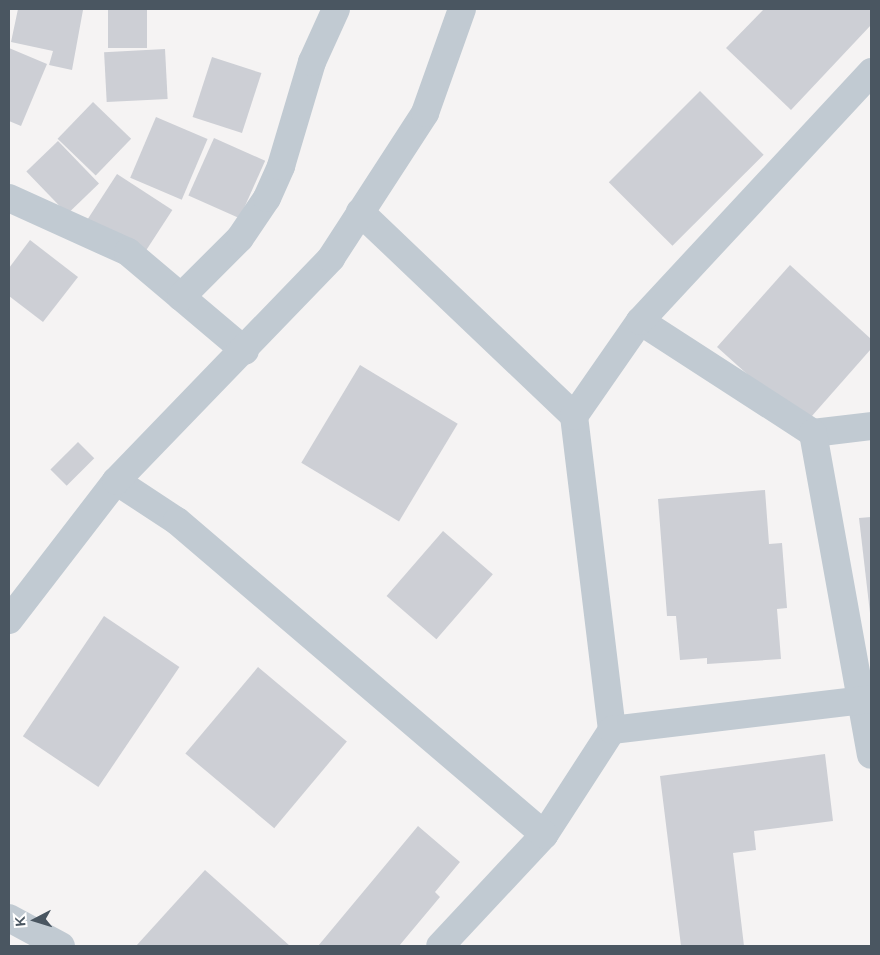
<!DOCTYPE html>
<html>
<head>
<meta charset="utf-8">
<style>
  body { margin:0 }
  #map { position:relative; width:880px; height:955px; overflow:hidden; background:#f5f3f3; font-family:Helvetica,sans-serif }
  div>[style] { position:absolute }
  .building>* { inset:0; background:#cdcfd5; transform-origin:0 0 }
  .minor>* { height:28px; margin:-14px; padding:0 14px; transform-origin:14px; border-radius:14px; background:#c1cad2 }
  span { translate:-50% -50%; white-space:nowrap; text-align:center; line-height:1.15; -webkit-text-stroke:4px #fff; paint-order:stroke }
  .frame { position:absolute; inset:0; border:10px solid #4a5661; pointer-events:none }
  .north { position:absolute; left:10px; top:895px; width:50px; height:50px; -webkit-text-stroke:4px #fff; paint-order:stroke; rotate:265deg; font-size:14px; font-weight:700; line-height:20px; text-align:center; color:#4a5661 }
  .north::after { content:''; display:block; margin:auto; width:18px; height:22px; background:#4a5661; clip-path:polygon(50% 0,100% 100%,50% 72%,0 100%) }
</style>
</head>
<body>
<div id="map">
  <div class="building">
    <i style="clip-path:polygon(18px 9px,83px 10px,72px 70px,49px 65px,53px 51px,11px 42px)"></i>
    <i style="left:108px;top:9px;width:39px;height:39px"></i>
    <i style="clip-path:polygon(764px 9px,871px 9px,871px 25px,791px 110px,726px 48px)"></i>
    <i style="clip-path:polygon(9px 48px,47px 64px,21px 126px,9px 121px)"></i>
    <i style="left:165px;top:49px;width:50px;height:61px;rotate:87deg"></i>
    <i style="left:212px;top:57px;width:52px;height:63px;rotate:18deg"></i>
    <i style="left:700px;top:91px;width:90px;height:129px;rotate:45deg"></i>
    <i style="left:93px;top:102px;width:53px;height:51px;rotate:44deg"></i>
    <i style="left:156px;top:117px;width:56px;height:66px;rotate:23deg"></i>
    <i style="left:214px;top:138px;width:56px;height:63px;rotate:24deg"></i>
    <i style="left:58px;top:141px;width:59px;height:44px;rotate:46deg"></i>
    <i style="left:117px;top:174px;width:66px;height:59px;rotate:33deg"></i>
    <i style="clip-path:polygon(30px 240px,78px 277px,43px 322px,9px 296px,9px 268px)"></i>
    <i style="clip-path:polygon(790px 265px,871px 339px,871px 349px,804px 425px,717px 347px)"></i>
    <i style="left:360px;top:365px;width:114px;height:114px;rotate:31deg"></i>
    <i style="left:78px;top:442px;width:23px;height:39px;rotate:45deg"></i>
    <i style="clip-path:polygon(765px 490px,769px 544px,782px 543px,787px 608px,777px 609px,781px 659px,707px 664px,707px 658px,680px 660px,676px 616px,667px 616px,658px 499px)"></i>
    <i style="clip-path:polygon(871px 517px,871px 612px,870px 613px,859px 518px)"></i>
    <i style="left:443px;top:531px;width:66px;height:86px;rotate:41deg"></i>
    <i style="left:104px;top:616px;width:91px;height:145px;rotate:34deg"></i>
    <i style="left:258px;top:667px;width:116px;height:113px;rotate:40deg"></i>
    <i style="clip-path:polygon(825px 754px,833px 821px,754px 831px,756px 850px,733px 853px,744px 946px,681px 946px,660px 776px)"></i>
    <i style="clip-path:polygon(418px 826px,460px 862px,435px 892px,440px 897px,399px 946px,318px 946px)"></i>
    <i style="clip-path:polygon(205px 870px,290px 946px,136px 946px)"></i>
  </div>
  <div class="minor">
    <i style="left:9px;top:198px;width:131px;rotate:24.4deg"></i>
    <i style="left:128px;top:252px;width:153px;rotate:40.2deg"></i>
    <i style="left:360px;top:212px;width:296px;rotate:43.6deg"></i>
    <i style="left:574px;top:416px;width:316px;rotate:83.1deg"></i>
    <i style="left:612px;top:730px;width:125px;rotate:122.9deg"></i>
    <i style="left:544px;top:835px;width:152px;rotate:133.1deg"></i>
    <i style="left:181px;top:297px;width:83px;rotate:-45deg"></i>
    <i style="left:240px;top:238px;width:48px;rotate:-56deg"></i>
    <i style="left:267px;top:198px;width:35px;rotate:-66deg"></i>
    <i style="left:281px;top:166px;width:109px;rotate:-73.4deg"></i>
    <i style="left:312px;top:62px;width:58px;rotate:-65.6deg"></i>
    <i style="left:640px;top:321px;width:206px;rotate:32.9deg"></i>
    <i style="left:813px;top:433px;width:58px;rotate:-6.9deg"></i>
    <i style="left:574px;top:416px;width:116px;rotate:-55.2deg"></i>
    <i style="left:640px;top:321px;width:340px;rotate:-47.1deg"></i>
    <i style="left:813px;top:433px;width:327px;rotate:79.8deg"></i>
    <i style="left:116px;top:481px;width:73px;rotate:33.3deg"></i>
    <i style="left:177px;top:521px;width:483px;rotate:40.5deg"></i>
    <i style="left:9px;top:620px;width:175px;rotate:-52.4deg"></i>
    <i style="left:116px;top:481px;width:310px;rotate:-46deg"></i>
    <i style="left:331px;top:258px;width:173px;rotate:-57deg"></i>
    <i style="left:425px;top:113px;width:110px;rotate:-70.4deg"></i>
    <i style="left:612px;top:730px;width:261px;rotate:-6.8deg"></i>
    <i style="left:9px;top:918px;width:59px;rotate:28.3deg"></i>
  </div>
  <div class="frame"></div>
  <div class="north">K</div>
</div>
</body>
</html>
